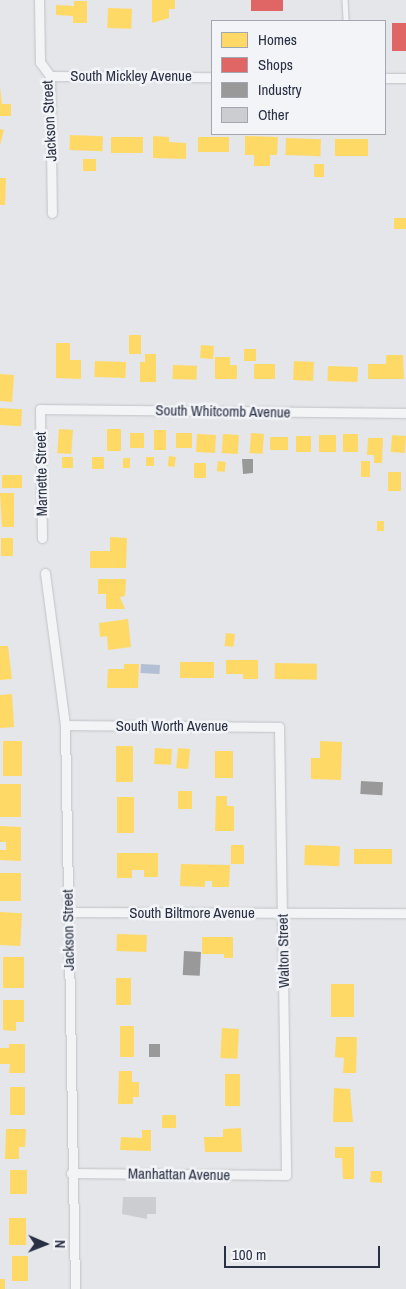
<!DOCTYPE html>
<html>
<head>
<meta charset="utf-8">
<style>
  body { margin:0 }
  #map { position:relative; width:406px; height:1289px; overflow:hidden; background:#e4e6e9; font-family:"Archivo Narrow",sans-serif }
  div>[style] { position:absolute }
  .water>* { inset:0; background:#b2bfd5; transform-origin:0 0 }
  .homes>* { inset:0; background:#ffd966; transform-origin:0 0 }
  .shops>* { inset:0; background:#e06666; transform-origin:0 0 }
  .industry>* { inset:0; background:#999; transform-origin:0 0 }
  .building>* { inset:0; background:#cbcdd1 }
  .roads { filter:drop-shadow(0 0 1px #c1c3c7) drop-shadow(0 0 1px #c1c3c7) }
  .lane>* { height:4.5px; margin:-2.25px; padding:0 2.25px; transform-origin:2.25px; border-radius:2.25px; background:#f3f4f6 }
  .street>* { height:9px; margin:-4.5px; padding:0 4.5px; transform-origin:4.5px; border-radius:4.5px; background:#f3f4f6 }
  span { translate:-50% -50%; white-space:nowrap; text-align:center; line-height:1.15; -webkit-text-stroke:5px #f2f4f8; paint-order:stroke }
  .street-label { font-size:15px; color:#293043 }
  .legend { position:absolute; left:211px; top:20px; width:175px; height:115px; box-sizing:border-box; background:#f2f4f8; border:1px solid #a2a6b0; margin:0; padding:6px 9px; list-style:none; font-size:15px; color:#293043 }
  .legend li { display:flex; align-items:center; gap:10px; height:25px }
  .legend b { width:25px; border:1px solid #a2a6b0 }
  .north { position:absolute; left:20px; top:1219px; width:50px; height:50px; -webkit-text-stroke:4px #f2f4f8; paint-order:stroke; rotate:91deg; font-size:14px; font-weight:700; line-height:20px; text-align:center; color:#293043 }
  .north::after { content:''; display:block; margin:auto; width:18px; height:22px; background:#293043; clip-path:polygon(50% 0,100% 100%,50% 72%,0 100%) }
  .scale { position:absolute; left:224px; top:1246px; width:156px; height:22px; box-sizing:border-box; border:2px solid #293043; border-top:0; padding-left:6px; font-size:15px; line-height:18px; white-space:nowrap; color:#293043; -webkit-text-stroke:4px #f2f4f8; paint-order:stroke }
</style>
</head>
<body>
<div id="map">
  <div class="water">
    <i style="left:141px;top:664px;width:19px;height:9px;rotate:3deg"></i>
  </div>
  <div class="homes">
    <i style="clip-path:polygon(152px 0,175px 0,175px 9px,169px 9px,169px 18px,152px 23px)"></i>
    <i style="clip-path:polygon(74px 1px,87px 1px,87px 23px,73px 23px,73px 16px,56px 15px,56px 5px,74px 6px)"></i>
    <i style="left:108px;top:8px;width:24px;height:20px;rotate:2deg"></i>
    <i style="clip-path:polygon(0 87px,2px 104px,11px 104px,11px 116px,0 116px)"></i>
    <i style="left:0;top:129px;width:4px;height:33px;rotate:14deg"></i>
    <i style="left:70px;top:135px;width:33px;height:15px;rotate:2deg"></i>
    <i style="clip-path:polygon(153px 136px,169px 137px,169px 142px,186px 143px,186px 159px,153px 158px)"></i>
    <i style="clip-path:polygon(245px 136px,278px 137px,277px 155px,270px 155px,270px 166px,254px 166px,254px 155px,245px 155px)"></i>
    <i style="left:111px;top:137px;width:32px;height:16px"></i>
    <i style="left:198px;top:137px;width:31px;height:15px"></i>
    <i style="left:286px;top:138px;width:35px;height:17px;rotate:2deg"></i>
    <i style="left:335px;top:139px;width:33px;height:17px"></i>
    <i style="left:83px;top:159px;width:13px;height:12px"></i>
    <i style="left:314px;top:164px;width:10px;height:13px"></i>
    <i style="clip-path:polygon(0 178px,6px 178px,5px 205px,0 205px)"></i>
    <i style="left:394px;top:218px;width:12px;height:11px"></i>
    <i style="left:129px;top:335px;width:12px;height:19px"></i>
    <i style="clip-path:polygon(56px 343px,70px 343px,70px 360px,81px 360px,81px 379px,56px 378px)"></i>
    <i style="left:201px;top:345px;width:13px;height:13px;rotate:4deg"></i>
    <i style="left:244px;top:349px;width:12px;height:12px"></i>
    <i style="clip-path:polygon(145px 354px,156px 354px,156px 382px,140px 382px,140px 362px,145px 362px)"></i>
    <i style="clip-path:polygon(386px 355px,403px 355px,404px 379px,368px 379px,368px 364px,386px 364px)"></i>
    <i style="clip-path:polygon(215px 357px,230px 357px,230px 365px,237px 365px,237px 379px,215px 379px)"></i>
    <i style="left:95px;top:361px;width:31px;height:16px;rotate:2deg"></i>
    <i style="left:294px;top:361px;width:20px;height:19px;rotate:3deg"></i>
    <i style="left:254px;top:364px;width:21px;height:15px"></i>
    <i style="left:173px;top:365px;width:24px;height:14px;rotate:2deg"></i>
    <i style="left:328px;top:366px;width:30px;height:15px;rotate:2deg"></i>
    <i style="left:0;top:374px;width:14px;height:27px;rotate:4deg"></i>
    <i style="left:0;top:408px;width:22px;height:17px;rotate:3deg"></i>
    <i style="left:59px;top:429px;width:14px;height:24px;rotate:4deg"></i>
    <i style="left:107px;top:429px;width:14px;height:22px"></i>
    <i style="left:154px;top:430px;width:12px;height:20px"></i>
    <i style="left:130px;top:433px;width:14px;height:15px"></i>
    <i style="left:176px;top:433px;width:16px;height:15px"></i>
    <i style="left:251px;top:433px;width:13px;height:20px;rotate:4deg"></i>
    <i style="left:197px;top:434px;width:19px;height:18px;rotate:3deg"></i>
    <i style="left:223px;top:434px;width:16px;height:19px;rotate:4deg"></i>
    <i style="left:343px;top:434px;width:15px;height:18px"></i>
    <i style="left:319px;top:435px;width:17px;height:17px"></i>
    <i style="left:392px;top:435px;width:14px;height:17px;rotate:4deg"></i>
    <i style="left:296px;top:436px;width:15px;height:16px"></i>
    <i style="left:270px;top:437px;width:18px;height:13px"></i>
    <i style="clip-path:polygon(368px 438px,383px 438px,382px 463px,374px 463px,374px 455px,367px 455px)"></i>
    <i style="left:169px;top:456px;width:7px;height:10px;rotate:8deg"></i>
    <i style="left:62px;top:457px;width:11px;height:11px"></i>
    <i style="left:92px;top:457px;width:12px;height:12px"></i>
    <i style="left:146px;top:457px;width:8px;height:9px"></i>
    <i style="left:123px;top:458px;width:7px;height:10px"></i>
    <i style="left:218px;top:461px;width:8px;height:10px;rotate:7deg"></i>
    <i style="left:361px;top:461px;width:9px;height:16px"></i>
    <i style="left:194px;top:463px;width:12px;height:15px"></i>
    <i style="left:388px;top:472px;width:13px;height:19px"></i>
    <i style="left:2px;top:475px;width:20px;height:13px"></i>
    <i style="clip-path:polygon(0 493px,14px 493px,14px 527px,2px 527px)"></i>
    <i style="left:377px;top:521px;width:7px;height:10px"></i>
    <i style="clip-path:polygon(110px 537px,127px 538px,126px 568px,90px 568px,90px 551px,110px 551px)"></i>
    <i style="left:1px;top:538px;width:12px;height:18px"></i>
    <i style="clip-path:polygon(98px 579px,126px 579px,125px 596px,120px 597px,125px 609px,106px 609px,106px 594px,98px 594px)"></i>
    <i style="clip-path:polygon(128px 619px,131px 647px,108px 650px,107px 636px,100px 637px,99px 623px)"></i>
    <i style="left:226px;top:633px;width:9px;height:13px;rotate:6deg"></i>
    <i style="clip-path:polygon(0 646px,8px 646px,12px 679px,0 680px)"></i>
    <i style="clip-path:polygon(226px 660px,258px 660px,258px 679px,243px 679px,243px 674px,226px 674px)"></i>
    <i style="left:180px;top:662px;width:34px;height:16px"></i>
    <i style="left:275px;top:663px;width:42px;height:16px;rotate:1deg"></i>
    <i style="clip-path:polygon(124px 664px,139px 664px,138px 688px,107px 688px,108px 669px,124px 669px)"></i>
    <i style="clip-path:polygon(12px 694px,14px 727px,0 728px,0 695px)"></i>
    <i style="left:3px;top:741px;width:19px;height:35px"></i>
    <i style="clip-path:polygon(320px 741px,342px 742px,341px 780px,311px 779px,311px 758px,320px 758px)"></i>
    <i style="left:116px;top:746px;width:17px;height:36px"></i>
    <i style="left:155px;top:748px;width:17px;height:16px;rotate:3deg"></i>
    <i style="left:178px;top:748px;width:12px;height:20px;rotate:5deg"></i>
    <i style="left:215px;top:751px;width:18px;height:27px"></i>
    <i style="left:0;top:784px;width:21px;height:33px"></i>
    <i style="left:178px;top:791px;width:14px;height:18px"></i>
    <i style="clip-path:polygon(216px 796px,227px 796px,227px 806px,234px 806px,234px 831px,215px 831px)"></i>
    <i style="left:117px;top:797px;width:17px;height:36px"></i>
    <i style="clip-path:polygon(0 826px,21px 827px,21px 861px,0 860px,0 850px,6px 850px,6px 842px,0 842px)"></i>
    <i style="left:231px;top:845px;width:13px;height:19px"></i>
    <i style="left:305px;top:845px;width:35px;height:20px;rotate:2deg"></i>
    <i style="left:354px;top:849px;width:38px;height:15px"></i>
    <i style="clip-path:polygon(117px 853px,158px 853px,158px 877px,144px 877px,144px 870px,132px 870px,132px 878px,117px 878px)"></i>
    <i style="clip-path:polygon(181px 864px,230px 865px,229px 887px,212px 887px,212px 881px,205px 881px,205px 887px,180px 886px)"></i>
    <i style="left:0;top:873px;width:21px;height:28px"></i>
    <i style="left:0;top:912px;width:22px;height:33px;rotate:3deg"></i>
    <i style="left:117px;top:934px;width:30px;height:17px;rotate:2deg"></i>
    <i style="clip-path:polygon(202px 937px,233px 937px,233px 958px,224px 958px,224px 954px,202px 954px)"></i>
    <i style="left:3px;top:957px;width:21px;height:31px"></i>
    <i style="left:116px;top:978px;width:15px;height:27px"></i>
    <i style="left:331px;top:984px;width:23px;height:33px"></i>
    <i style="clip-path:polygon(3px 1000px,24px 1000px,24px 1022px,16px 1022px,16px 1031px,3px 1030px)"></i>
    <i style="left:120px;top:1026px;width:14px;height:31px"></i>
    <i style="left:222px;top:1028px;width:17px;height:30px;rotate:3deg"></i>
    <i style="clip-path:polygon(336px 1037px,357px 1037px,356px 1073px,343px 1073px,344px 1058px,335px 1057px)"></i>
    <i style="clip-path:polygon(9px 1044px,25px 1044px,25px 1073px,9px 1073px,10px 1064px,0 1064px,0 1048px,9px 1048px)"></i>
    <i style="clip-path:polygon(119px 1071px,132px 1071px,132px 1082px,139px 1082px,139px 1097px,133px 1097px,133px 1104px,118px 1104px)"></i>
    <i style="left:225px;top:1074px;width:15px;height:32px"></i>
    <i style="left:10px;top:1087px;width:15px;height:28px"></i>
    <i style="clip-path:polygon(334px 1088px,350px 1089px,353px 1122px,333px 1122px)"></i>
    <i style="left:162px;top:1115px;width:14px;height:13px"></i>
    <i style="clip-path:polygon(241px 1128px,242px 1152px,205px 1152px,204px 1137px,223px 1137px,223px 1129px)"></i>
    <i style="clip-path:polygon(6px 1129px,26px 1129px,25px 1147px,19px 1147px,19px 1159px,5px 1159px)"></i>
    <i style="clip-path:polygon(142px 1130px,151px 1130px,151px 1151px,120px 1150px,121px 1137px,142px 1138px)"></i>
    <i style="clip-path:polygon(335px 1147px,354px 1147px,354px 1179px,343px 1179px,342px 1158px,335px 1158px)"></i>
    <i style="left:10px;top:1170px;width:17px;height:24px"></i>
    <i style="clip-path:polygon(371px 1171px,382px 1171px,382px 1183px,370px 1182px)"></i>
    <i style="left:9px;top:1218px;width:17px;height:27px"></i>
    <i style="left:12px;top:1256px;width:16px;height:25px"></i>
    <i style="left:0;top:1279px;width:5px;height:10px"></i>
  </div>
  <div class="shops">
    <i style="left:251px;top:0;width:32px;height:11px"></i>
    <i style="left:392px;top:23px;width:14px;height:28px"></i>
  </div>
  <div class="industry">
    <i style="clip-path:polygon(242px 459px,253px 459px,253px 473px,243px 474px)"></i>
    <i style="left:361px;top:781px;width:22px;height:13px;rotate:3deg"></i>
    <i style="left:184px;top:951px;width:17px;height:24px;rotate:3deg"></i>
    <i style="left:149px;top:1044px;width:11px;height:13px"></i>
  </div>
  <div class="building">
    <i style="clip-path:polygon(123px 1197px,156px 1197px,156px 1214px,147px 1214px,147px 1219px,122px 1214px)"></i>
  </div>
  <div class="roads">
    <div class="lane">
      <i style="left:345px;top:0;width:21px;rotate:87deg"></i>
    </div>
    <div class="street">
      <i style="left:39px;top:0;width:62px;rotate:89.1deg"></i>
      <i style="left:40px;top:62px;width:17px;rotate:54deg"></i>
      <i style="left:50px;top:76px;width:137px;rotate:89.2deg"></i>
      <i style="left:50px;top:76px;width:162px;rotate:0.4deg"></i>
      <i style="left:385px;top:78px;width:21px"></i>
      <i style="left:42px;top:538px;width:129px;rotate:-90.9deg"></i>
      <i style="left:40px;top:409px;width:366px;rotate:0.6deg"></i>
      <i style="left:45px;top:573px;width:153px;rotate:82.5deg"></i>
      <i style="left:65px;top:725px;width:564px;rotate:88.98deg"></i>
      <i style="left:65px;top:725px;width:214px;rotate:0.5deg"></i>
      <i style="left:279px;top:727px;width:186px;rotate:89.1deg"></i>
      <i style="left:282px;top:913px;width:262px;rotate:89.1deg"></i>
      <i style="left:286px;top:1175px;width:215px;rotate:-179.5deg"></i>
      <i style="left:68px;top:912px;width:338px;rotate:0.2deg"></i>
    </div>
  </div>
  <div class="street-label">
    <span style="left:131px;top:76px">South Mickley Avenue</span>
    <span style="left:49px;top:121px;rotate:-93deg">Jackson Street</span>
    <span style="left:223px;top:411px;rotate:1deg">South Whitcomb Avenue</span>
    <span style="left:41px;top:474px;rotate:-91deg">Marnette Street</span>
    <span style="left:172px;top:726px">South Worth Avenue</span>
    <span style="left:192px;top:913px">South Biltmore Avenue</span>
    <span style="left:68px;top:930px;rotate:-91deg">Jackson Street</span>
    <span style="left:283px;top:951px;rotate:-91deg">Walton Street</span>
    <span style="left:179px;top:1174px;rotate:1deg">Manhattan Avenue</span>
  </div>
  <ul class="legend">
  <li><b style="height:14px;background:#ffd966"></b>Homes</li>
  <li><b style="height:14px;background:#e06666"></b>Shops</li>
  <li><b style="height:14px;background:#999"></b>Industry</li>
  <li><b style="height:14px;background:#cbcdd1"></b>Other</li>
  </ul>
  <div class="north">N</div>
  <div class="scale">100 m</div>
</div>
</body>
</html>
